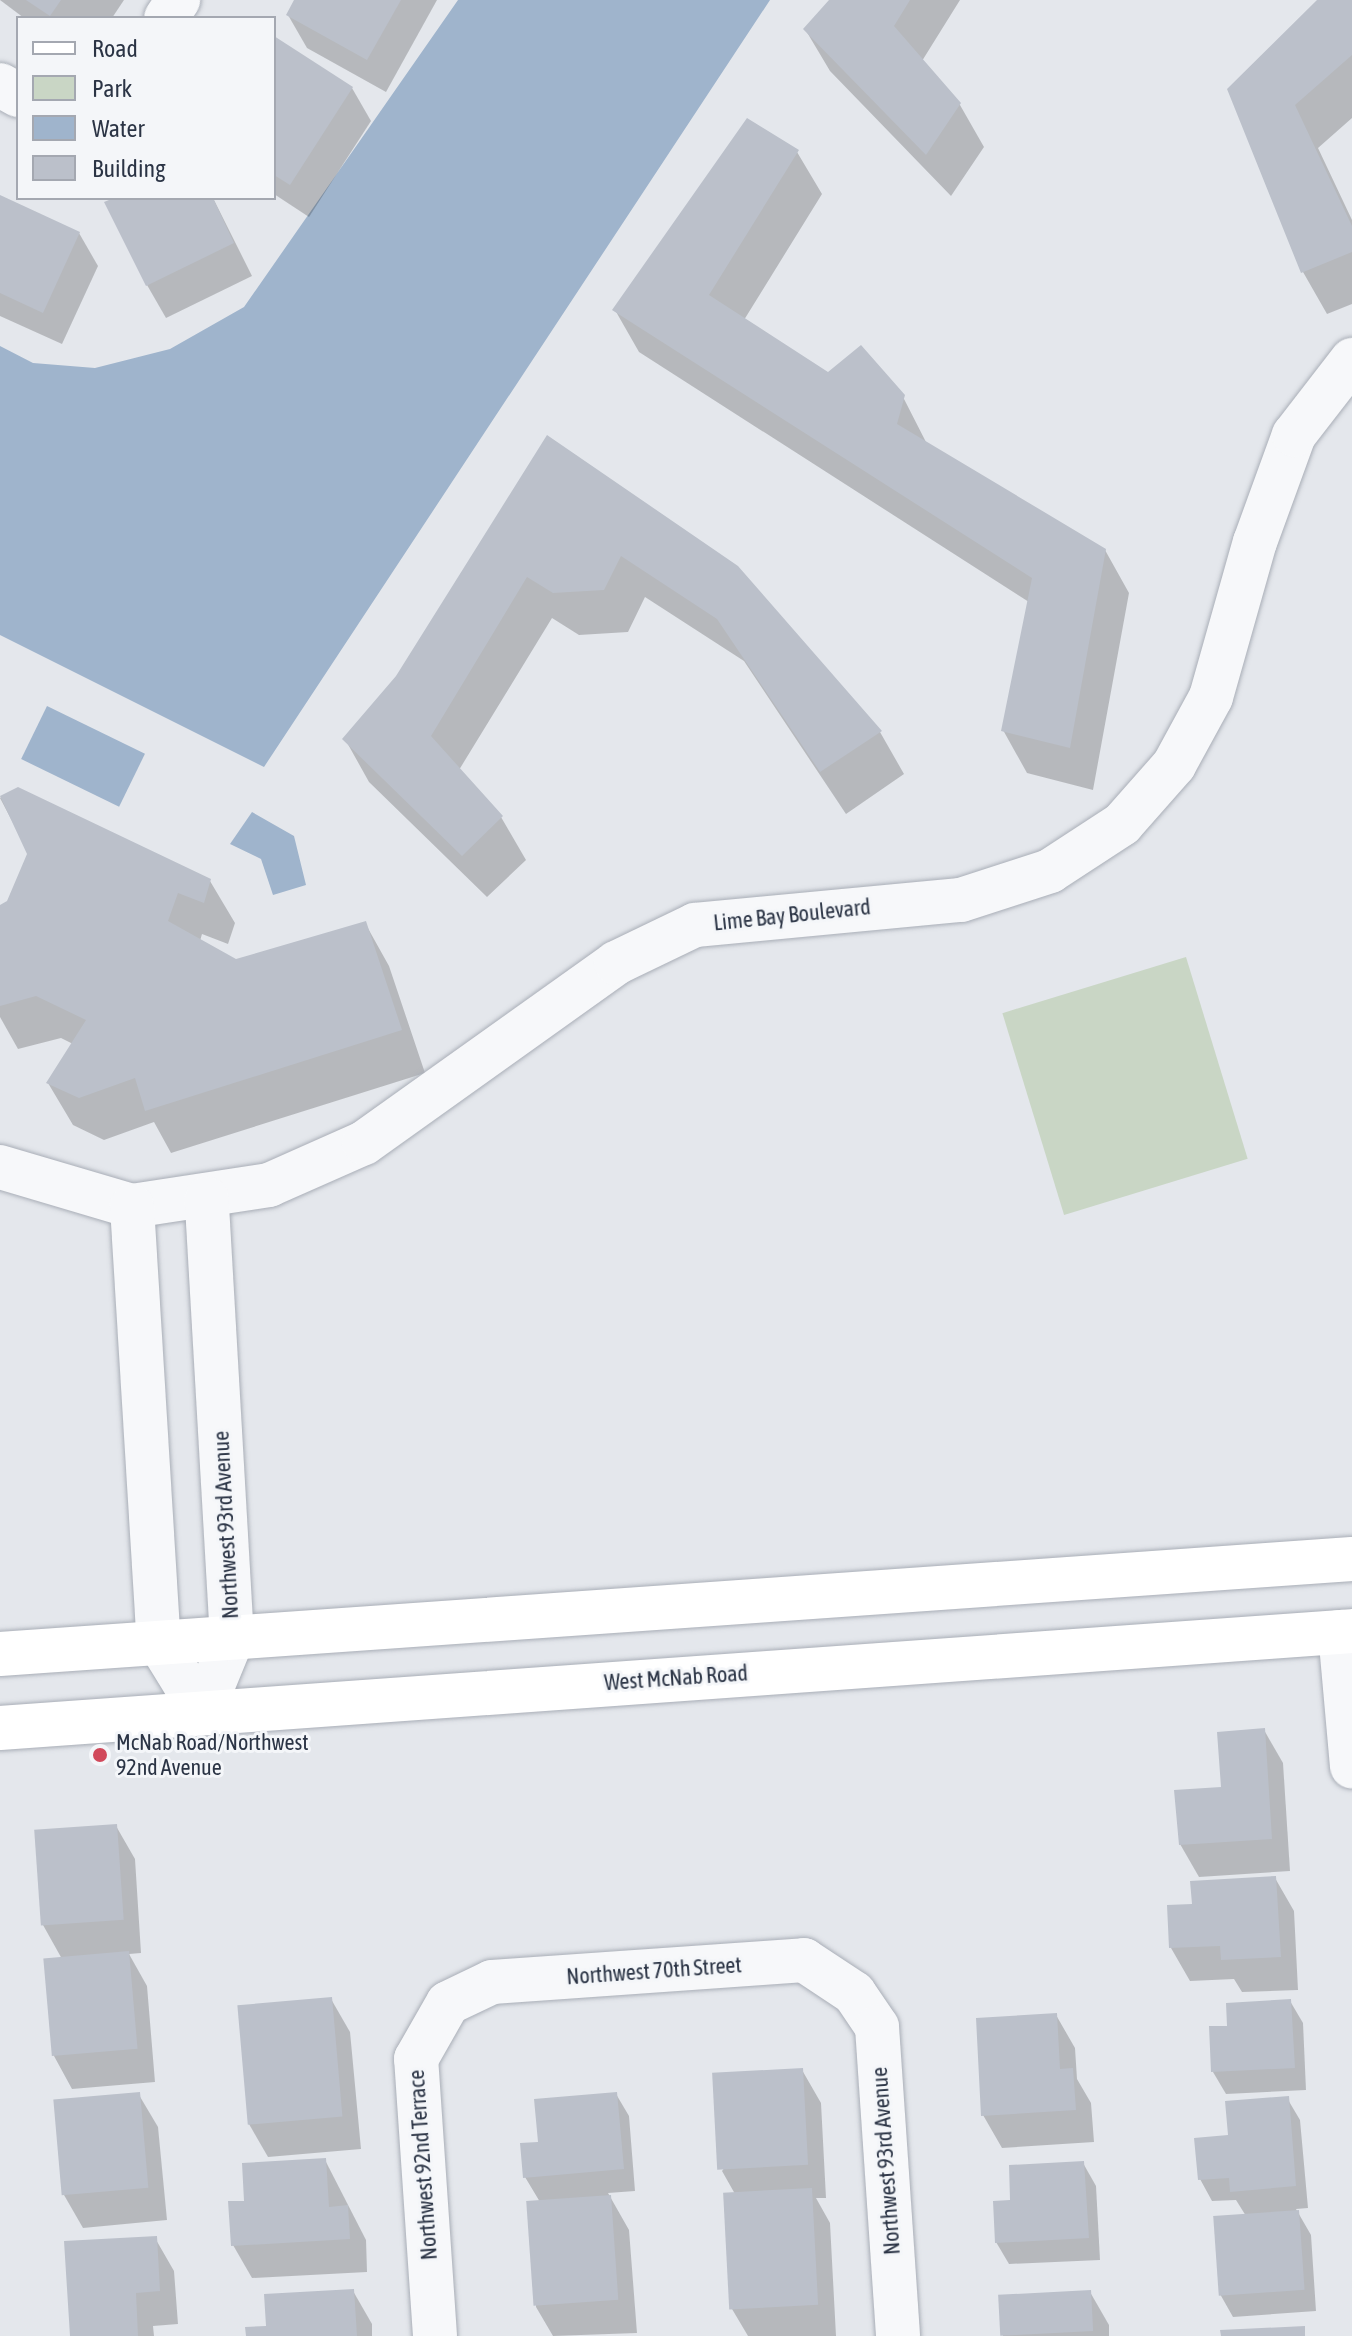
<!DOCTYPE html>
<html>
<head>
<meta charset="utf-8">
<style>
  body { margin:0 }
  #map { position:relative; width:1352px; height:2336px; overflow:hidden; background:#e4e7ec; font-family:"Asap Condensed",sans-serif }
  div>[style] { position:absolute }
  .green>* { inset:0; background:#c9d6c5; transform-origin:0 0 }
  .water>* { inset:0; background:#9fb4cc; transform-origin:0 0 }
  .shadow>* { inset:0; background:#0003 }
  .building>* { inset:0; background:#bbc0ca; transform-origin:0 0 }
  .roads { filter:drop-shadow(0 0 2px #a9aeb7) drop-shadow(0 0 2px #a9aeb7) }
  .minor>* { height:44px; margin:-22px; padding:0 22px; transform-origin:22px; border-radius:22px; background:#f7f8fa }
  .major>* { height:44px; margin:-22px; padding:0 22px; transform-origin:22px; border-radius:22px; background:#fff }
  .dots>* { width:22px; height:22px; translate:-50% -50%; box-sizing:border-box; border:4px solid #f4f6f9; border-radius:50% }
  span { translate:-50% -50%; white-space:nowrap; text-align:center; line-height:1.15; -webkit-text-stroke:6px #f4f6f9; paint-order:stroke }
  .street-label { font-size:22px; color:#2b3445 }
  .poi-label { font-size:22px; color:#2b3445 }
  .left { translate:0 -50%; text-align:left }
  .legend { position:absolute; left:16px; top:16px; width:260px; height:184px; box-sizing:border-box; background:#f4f6f9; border:2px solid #a4a8b1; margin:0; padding:10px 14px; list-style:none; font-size:24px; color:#2b3445 }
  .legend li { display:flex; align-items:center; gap:16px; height:40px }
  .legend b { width:40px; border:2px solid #a4a8b1 }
</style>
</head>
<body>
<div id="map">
  <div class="green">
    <i style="left:1186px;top:957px;width:211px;height:192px;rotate:73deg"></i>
  </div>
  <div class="water">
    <i style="clip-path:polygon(458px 0,770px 0,264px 767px,0 635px,0 346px,33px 363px,95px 368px,170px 349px,244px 307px)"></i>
    <i style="left:47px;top:706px;width:109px;height:59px;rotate:26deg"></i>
    <i style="clip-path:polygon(252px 812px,294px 836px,306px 885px,273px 895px,261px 859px,230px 844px)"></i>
  </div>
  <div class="shadow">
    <i style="clip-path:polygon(0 0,124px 0,112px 18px,24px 18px)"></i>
    <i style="clip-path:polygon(297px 0,437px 0,386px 92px,307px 48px,288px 15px)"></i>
    <i style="clip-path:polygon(831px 0,960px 0,922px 61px,960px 105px,984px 147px,951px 196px,830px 71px,805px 29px)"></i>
    <i style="clip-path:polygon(1320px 0,1352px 0,1352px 118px,1318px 148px,1352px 220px,1352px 304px,1327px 314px,1303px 272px,1229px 89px)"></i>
    <i style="clip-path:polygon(274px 38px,352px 88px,371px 121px,309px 217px,274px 194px)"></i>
    <i style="clip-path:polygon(797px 152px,822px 194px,744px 320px,828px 375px,903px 397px,927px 444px,1105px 550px,1129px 593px,1093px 790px,1027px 773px,1003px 730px,1029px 602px,639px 352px,615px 310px)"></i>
    <i style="clip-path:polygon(0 197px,79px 233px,98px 266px,62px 344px,0 316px)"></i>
    <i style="clip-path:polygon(118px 198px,213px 198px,252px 276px,166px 318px,147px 285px)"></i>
    <i style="clip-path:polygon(547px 437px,880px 732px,904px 774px,846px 814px,744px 661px,645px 597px,628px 632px,579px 635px,552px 618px,459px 770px,501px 817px,526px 860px,487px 897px,369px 782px,345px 739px,397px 677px)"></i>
    <i style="clip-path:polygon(18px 789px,210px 881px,235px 923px,228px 944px,202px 934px,200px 941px,236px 961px,365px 923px,389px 966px,425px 1073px,171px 1153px,154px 1122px,104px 1140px,73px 1125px,48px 1083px,73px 1044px,61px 1038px,18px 1049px,0 1017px,0 907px,9px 903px,29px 853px,0 798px)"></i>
    <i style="clip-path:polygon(1264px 1730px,1283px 1763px,1290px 1871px,1199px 1877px,1180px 1844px)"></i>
    <i style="clip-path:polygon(116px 1826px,135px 1859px,141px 1953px,129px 1954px,147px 1986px,155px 2082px,72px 2089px,54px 2056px,62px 1959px,43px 1925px)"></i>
    <i style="clip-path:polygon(1275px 1878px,1294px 1911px,1298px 1990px,1242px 1992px,1234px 1979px,1190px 1981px,1171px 1948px,1194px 1905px)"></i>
    <i style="clip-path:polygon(331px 1999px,350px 2032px,361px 2149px,268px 2157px,249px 2124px)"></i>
    <i style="clip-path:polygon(1290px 2001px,1303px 2023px,1306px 2090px,1226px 2094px,1213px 2072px,1229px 2028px)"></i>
    <i style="clip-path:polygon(1056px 2015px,1075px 2048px,1077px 2079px,1091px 2103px,1094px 2142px,1002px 2148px,983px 2115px)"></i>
    <i style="clip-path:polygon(802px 2070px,821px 2103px,826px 2198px,816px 2198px,830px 2223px,836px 2336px,748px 2336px,732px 2309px,735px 2194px,722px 2171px)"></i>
    <i style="clip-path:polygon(616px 2094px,629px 2116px,635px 2191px,608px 2193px,629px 2230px,637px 2333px,553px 2336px,536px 2307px,540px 2202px,525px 2177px,540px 2144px)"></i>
    <i style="clip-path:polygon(139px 2095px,158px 2127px,167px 2220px,83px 2228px,64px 2195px)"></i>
    <i style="clip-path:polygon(1287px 2098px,1300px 2120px,1308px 2208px,1296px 2209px,1311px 2235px,1316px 2311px,1233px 2317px,1220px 2294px,1246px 2216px,1236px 2200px,1212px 2201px,1200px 2179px,1230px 2137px)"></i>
    <i style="clip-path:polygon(325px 2160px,366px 2240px,367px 2272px,252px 2278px,233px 2245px,246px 2202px)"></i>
    <i style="clip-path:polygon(1083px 2163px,1096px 2186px,1100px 2260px,1009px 2264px,996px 2242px,1012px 2201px)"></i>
    <i style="clip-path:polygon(155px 2238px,174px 2271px,178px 2324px,153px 2326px,154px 2336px,72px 2336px)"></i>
    <i style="clip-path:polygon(353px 2291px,372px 2324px,372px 2336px,248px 2336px)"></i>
    <i style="clip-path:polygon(1090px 2292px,1109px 2325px,1109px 2336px,1003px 2336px,1000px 2297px)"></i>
  </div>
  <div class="building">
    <i style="clip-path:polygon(26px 0,61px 0,50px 16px)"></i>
    <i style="clip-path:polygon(294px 0,401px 0,367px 60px,286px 15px)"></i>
    <i style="clip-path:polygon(829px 0,910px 0,894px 26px,961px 103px,926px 155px,803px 29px)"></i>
    <i style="clip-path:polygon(1317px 0,1352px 0,1352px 55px,1295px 105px,1352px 226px,1352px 252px,1301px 273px,1227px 89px)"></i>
    <i style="clip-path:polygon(274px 36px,353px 87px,290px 185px,274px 175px)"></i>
    <i style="clip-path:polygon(747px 118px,799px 150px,709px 295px,828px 372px,861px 345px,905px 395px,897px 424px,1106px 549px,1070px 748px,1001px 731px,1032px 578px,612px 310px)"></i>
    <i style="clip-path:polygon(0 195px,80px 232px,43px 313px,0 293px)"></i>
    <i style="clip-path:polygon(114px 198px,213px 198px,234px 243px,146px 286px,104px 202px)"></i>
    <i style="clip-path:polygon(547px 435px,738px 566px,882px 731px,820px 772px,717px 619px,621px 556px,604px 590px,553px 593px,527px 577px,431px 736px,503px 816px,462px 856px,342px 739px,396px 676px)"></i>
    <i style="clip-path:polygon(18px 787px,211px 879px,204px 903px,178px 893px,168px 921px,236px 959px,366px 921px,402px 1030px,145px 1111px,135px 1078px,79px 1098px,46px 1083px,86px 1020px,36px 996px,0 1006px,0 905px,7px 901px,27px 854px,0 796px)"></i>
    <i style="clip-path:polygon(1265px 1728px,1272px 1839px,1179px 1845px,1174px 1790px,1221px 1787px,1217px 1732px)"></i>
    <i style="left:117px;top:1824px;width:96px;height:83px;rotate:86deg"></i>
    <i style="clip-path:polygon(1276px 1876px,1281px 1957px,1221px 1960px,1220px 1946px,1169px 1948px,1167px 1905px,1192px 1904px,1190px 1881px)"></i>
    <i style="left:129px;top:1951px;width:98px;height:86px;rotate:85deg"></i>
    <i style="left:332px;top:1997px;width:120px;height:95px;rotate:85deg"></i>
    <i style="clip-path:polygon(1291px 1999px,1295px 2068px,1211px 2072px,1209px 2026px,1227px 2026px,1226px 2003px)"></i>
    <i style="clip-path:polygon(1057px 2013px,1060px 2069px,1073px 2068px,1076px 2110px,981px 2116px,976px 2018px)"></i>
    <i style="left:803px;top:2068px;width:97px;height:91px;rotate:87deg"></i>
    <i style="left:140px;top:2092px;width:96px;height:87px;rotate:85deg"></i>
    <i style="clip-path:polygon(617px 2092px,624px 2169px,523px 2178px,520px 2143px,538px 2142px,534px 2099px)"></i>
    <i style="clip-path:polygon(1289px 2096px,1296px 2186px,1230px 2192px,1229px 2178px,1198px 2180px,1194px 2138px,1228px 2135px,1225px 2101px)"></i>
    <i style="clip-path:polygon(326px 2158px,329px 2207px,348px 2205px,350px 2239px,231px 2246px,228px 2201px,244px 2201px,242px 2163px)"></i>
    <i style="clip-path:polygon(1084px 2161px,1089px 2238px,995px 2243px,993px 2201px,1010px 2200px,1009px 2165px)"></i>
    <i style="left:812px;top:2188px;width:117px;height:89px;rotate:87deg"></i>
    <i style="left:611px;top:2195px;width:105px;height:85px;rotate:86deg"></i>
    <i style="left:1299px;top:2210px;width:80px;height:86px;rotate:86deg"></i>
    <i style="clip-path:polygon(157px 2236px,160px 2291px,136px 2293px,138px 2336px,70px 2336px,64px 2241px)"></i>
    <i style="clip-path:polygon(354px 2289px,357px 2336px,246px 2336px,245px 2327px,266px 2326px,264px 2294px)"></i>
    <i style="left:1091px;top:2290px;width:41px;height:93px;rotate:87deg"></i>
    <i style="clip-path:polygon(1305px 2326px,1305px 2336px,1221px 2336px,1220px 2330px)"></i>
  </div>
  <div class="roads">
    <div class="minor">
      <i style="left:166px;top:18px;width:22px;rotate:-56deg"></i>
      <i style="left:0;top:85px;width:21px;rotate:29deg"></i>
      <i style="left:0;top:1167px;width:138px;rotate:16.5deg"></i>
      <i style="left:132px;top:1206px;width:139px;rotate:-8.7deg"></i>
      <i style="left:269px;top:1185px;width:104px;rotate:-23.9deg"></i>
      <i style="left:364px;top:1143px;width:310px;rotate:-35.5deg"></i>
      <i style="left:616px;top:963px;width:88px;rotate:-25.7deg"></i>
      <i style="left:695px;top:925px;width:267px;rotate:-5.4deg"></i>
      <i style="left:961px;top:900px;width:94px;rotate:-18deg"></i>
      <i style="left:1050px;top:871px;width:86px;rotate:-33.1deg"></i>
      <i style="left:1122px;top:824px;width:79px;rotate:-48.6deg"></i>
      <i style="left:1174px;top:765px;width:77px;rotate:-61.4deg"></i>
      <i style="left:1211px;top:697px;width:161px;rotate:-74.2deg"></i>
      <i style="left:1255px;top:542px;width:114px;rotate:-70deg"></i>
      <i style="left:1294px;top:435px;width:95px;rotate:-52.3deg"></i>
      <i style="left:132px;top:1206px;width:437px;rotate:86.5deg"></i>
      <i style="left:159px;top:1642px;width:82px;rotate:58.4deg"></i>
      <i style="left:1340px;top:1632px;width:135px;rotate:84.9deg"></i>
      <i style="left:202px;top:1712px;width:79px;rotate:-67.7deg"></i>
      <i style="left:232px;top:1639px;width:441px;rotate:-93.3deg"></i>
      <i style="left:435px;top:2336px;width:278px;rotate:-93.9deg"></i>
      <i style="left:416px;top:2059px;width:64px;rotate:-60.3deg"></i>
      <i style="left:448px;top:2003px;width:49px;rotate:-25.5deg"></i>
      <i style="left:492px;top:1982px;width:313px;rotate:-4deg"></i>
      <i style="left:804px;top:1960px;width:60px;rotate:33.4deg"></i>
      <i style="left:854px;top:1993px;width:41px;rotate:55.9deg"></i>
      <i style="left:877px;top:2027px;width:310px;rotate:86.1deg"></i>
    </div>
    <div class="major">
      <i style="left:0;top:1654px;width:1355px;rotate:-4.02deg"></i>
      <i style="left:0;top:1728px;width:1355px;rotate:-4.1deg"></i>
    </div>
  </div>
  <div class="dots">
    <i style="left:100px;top:1755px;background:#d1495b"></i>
  </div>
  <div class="street-label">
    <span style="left:792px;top:915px;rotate:-6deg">Lime Bay Boulevard</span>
    <span style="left:226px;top:1525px;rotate:-93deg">Northwest 93rd Avenue</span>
    <span style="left:676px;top:1678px;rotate:-4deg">West McNab Road</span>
    <span style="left:654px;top:1971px;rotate:-4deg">Northwest 70th Street</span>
    <span style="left:886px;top:2161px;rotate:-94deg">Northwest 93rd Avenue</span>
    <span style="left:423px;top:2165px;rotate:-94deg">Northwest 92nd Terrace</span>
  </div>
  <div class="poi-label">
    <span class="left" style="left:116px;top:1755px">McNab Road/Northwest<br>92nd Avenue</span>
  </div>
  <ul class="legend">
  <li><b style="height:10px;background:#fff"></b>Road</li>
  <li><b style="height:22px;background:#c9d6c5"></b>Park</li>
  <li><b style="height:22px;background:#9fb4cc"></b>Water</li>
  <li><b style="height:22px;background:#bbc0ca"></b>Building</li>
  </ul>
</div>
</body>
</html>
